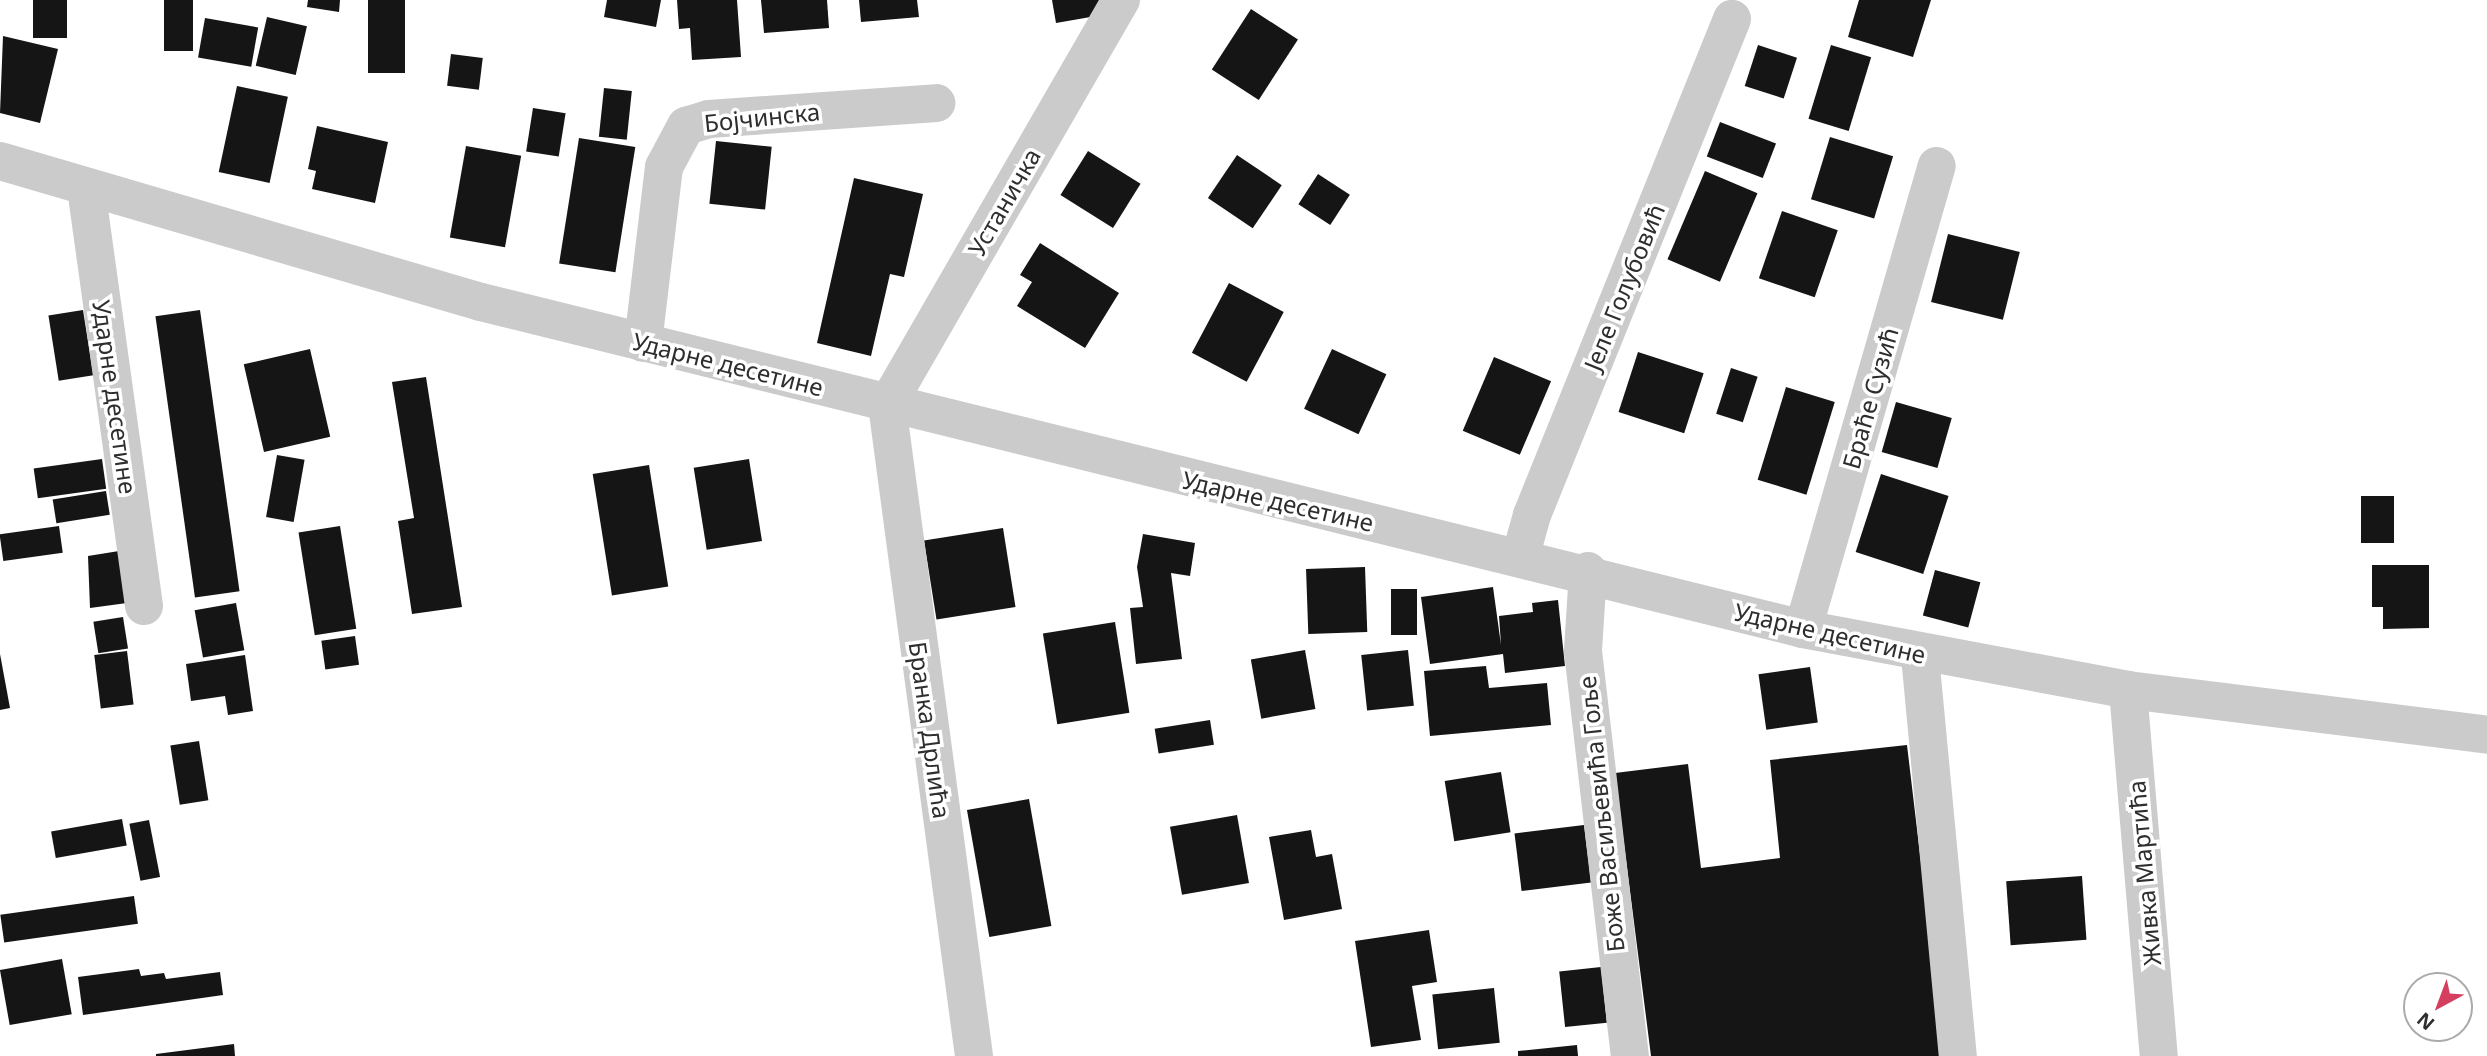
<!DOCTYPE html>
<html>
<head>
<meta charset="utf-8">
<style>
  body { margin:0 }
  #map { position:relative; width:2487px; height:1056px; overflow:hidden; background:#fff; font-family:"Noto Sans",sans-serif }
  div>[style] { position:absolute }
  .building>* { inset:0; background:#151515; transform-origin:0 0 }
  .minor>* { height:38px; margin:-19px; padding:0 19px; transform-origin:19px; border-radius:19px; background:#cbcbcb }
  span { translate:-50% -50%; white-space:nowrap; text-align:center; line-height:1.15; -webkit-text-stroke:7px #fff; paint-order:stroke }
  .street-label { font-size:24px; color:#2e2e2e }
  .north { position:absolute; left:2403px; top:972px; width:70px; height:70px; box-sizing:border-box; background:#fff; border:2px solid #ababab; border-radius:50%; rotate:221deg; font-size:19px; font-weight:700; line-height:28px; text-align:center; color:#2e2e2e }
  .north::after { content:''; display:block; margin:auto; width:24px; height:32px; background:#d63e60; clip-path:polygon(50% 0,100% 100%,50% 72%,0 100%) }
</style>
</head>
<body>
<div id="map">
  <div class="building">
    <i style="left:33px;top:0;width:34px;height:38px"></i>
    <i style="left:164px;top:0;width:29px;height:51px"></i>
    <i style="clip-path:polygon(308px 0,340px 0,339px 12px,307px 7px)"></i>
    <i style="left:368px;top:0;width:37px;height:73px"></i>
    <i style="clip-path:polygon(607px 0,661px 0,656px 27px,604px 17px)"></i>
    <i style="clip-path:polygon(677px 0,737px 0,741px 57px,692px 60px,690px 28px,679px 29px)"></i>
    <i style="clip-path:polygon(761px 0,827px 0,829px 28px,764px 33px)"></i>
    <i style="clip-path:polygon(859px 0,917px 0,919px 17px,861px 22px)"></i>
    <i style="clip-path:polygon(1052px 0,1099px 0,1102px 15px,1056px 23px)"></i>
    <i style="clip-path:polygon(1859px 0,1931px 0,1913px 57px,1848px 37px)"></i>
    <i style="left:1251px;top:9px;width:56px;height:72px;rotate:33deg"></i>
    <i style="left:267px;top:17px;width:41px;height:50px;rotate:13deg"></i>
    <i style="left:205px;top:18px;width:54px;height:40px;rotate:10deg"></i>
    <i style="clip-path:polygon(3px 36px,58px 49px,40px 123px,0 113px)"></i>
    <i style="left:1758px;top:45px;width:41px;height:43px;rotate:18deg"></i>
    <i style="left:1831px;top:45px;width:42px;height:77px;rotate:17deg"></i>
    <i style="left:451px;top:54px;width:32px;height:32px;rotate:7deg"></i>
    <i style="left:237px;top:86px;width:52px;height:88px;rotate:12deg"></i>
    <i style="left:604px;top:88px;width:28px;height:49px;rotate:6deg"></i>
    <i style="left:533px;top:108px;width:33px;height:44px;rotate:9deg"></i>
    <i style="left:1720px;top:122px;width:60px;height:37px;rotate:21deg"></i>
    <i style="clip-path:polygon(317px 126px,388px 142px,375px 203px,312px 189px,316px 171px,308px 169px)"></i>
    <i style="left:1830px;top:137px;width:66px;height:65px;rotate:17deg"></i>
    <i style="left:579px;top:138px;width:57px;height:127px;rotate:9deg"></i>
    <i style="left:716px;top:141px;width:56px;height:63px;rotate:6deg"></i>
    <i style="left:466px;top:146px;width:56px;height:93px;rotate:10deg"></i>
    <i style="left:1088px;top:151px;width:62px;height:52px;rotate:32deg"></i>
    <i style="left:1237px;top:155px;width:54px;height:52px;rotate:34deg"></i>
    <i style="left:1705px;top:171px;width:57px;height:96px;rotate:23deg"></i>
    <i style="left:1318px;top:174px;width:38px;height:36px;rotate:33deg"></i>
    <i style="clip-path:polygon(854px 178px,923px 194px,904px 277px,890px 274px,871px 356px,817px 343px)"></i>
    <i style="left:1782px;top:211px;width:59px;height:71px;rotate:19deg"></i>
    <i style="left:1948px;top:234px;width:74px;height:70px;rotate:14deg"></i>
    <i style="clip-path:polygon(1040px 243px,1119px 293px,1085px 348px,1017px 306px,1032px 282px,1020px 275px)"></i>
    <i style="left:1229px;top:283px;width:62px;height:79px;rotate:28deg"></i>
    <i style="left:83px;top:310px;width:66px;height:35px;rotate:81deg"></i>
    <i style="left:200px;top:310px;width:284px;height:45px;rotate:82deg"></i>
    <i style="left:310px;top:349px;width:90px;height:68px;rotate:77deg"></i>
    <i style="left:1332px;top:349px;width:60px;height:66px;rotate:25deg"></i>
    <i style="left:1638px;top:352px;width:69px;height:63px;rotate:18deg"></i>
    <i style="left:1494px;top:357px;width:62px;height:80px;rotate:23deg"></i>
    <i style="left:1731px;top:368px;width:28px;height:48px;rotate:18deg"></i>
    <i style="clip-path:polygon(426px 377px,462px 607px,412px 614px,398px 521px,414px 518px,392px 382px)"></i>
    <i style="left:1786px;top:387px;width:51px;height:97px;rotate:17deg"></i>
    <i style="left:1896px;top:402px;width:58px;height:52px;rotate:16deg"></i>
    <i style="left:277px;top:455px;width:28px;height:63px;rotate:10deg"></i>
    <i style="left:102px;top:459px;width:30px;height:69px;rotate:82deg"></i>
    <i style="left:749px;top:459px;width:83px;height:56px;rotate:81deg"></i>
    <i style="left:649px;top:465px;width:123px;height:57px;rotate:81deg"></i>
    <i style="left:1881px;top:474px;width:71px;height:82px;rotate:18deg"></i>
    <i style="left:106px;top:491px;width:24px;height:54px;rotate:81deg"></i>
    <i style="left:2361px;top:496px;width:33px;height:47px"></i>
    <i style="left:59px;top:526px;width:27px;height:60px;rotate:82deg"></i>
    <i style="left:340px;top:526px;width:104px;height:42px;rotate:81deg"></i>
    <i style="left:1003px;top:528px;width:80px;height:80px;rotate:81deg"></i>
    <i style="clip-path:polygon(1143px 534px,1195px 543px,1190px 576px,1171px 573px,1182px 659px,1136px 664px,1130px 608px,1143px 607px,1137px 567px)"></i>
    <i style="clip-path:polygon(119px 551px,127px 603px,90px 608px,88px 556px)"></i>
    <i style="clip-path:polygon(2372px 565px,2429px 565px,2429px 628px,2383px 629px,2383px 607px,2372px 607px)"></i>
    <i style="left:1365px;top:567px;width:65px;height:59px;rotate:88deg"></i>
    <i style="left:1935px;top:570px;width:47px;height:47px;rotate:15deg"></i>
    <i style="clip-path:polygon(1493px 587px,1501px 645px,1499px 616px,1533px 612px,1532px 603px,1558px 600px,1565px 666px,1505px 673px,1503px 654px,1430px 664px,1421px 597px)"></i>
    <i style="left:1391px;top:589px;width:26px;height:46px"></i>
    <i style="left:236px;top:603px;width:48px;height:42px;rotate:80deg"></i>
    <i style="left:123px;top:617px;width:32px;height:30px;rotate:81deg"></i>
    <i style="left:1115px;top:622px;width:92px;height:73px;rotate:81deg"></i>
    <i style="left:355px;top:636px;width:29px;height:34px;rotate:82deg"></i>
    <i style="left:1305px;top:650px;width:60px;height:55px;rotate:80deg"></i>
    <i style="left:1408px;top:650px;width:56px;height:47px;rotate:84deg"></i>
    <i style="left:127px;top:651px;width:54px;height:33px;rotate:83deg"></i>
    <i style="clip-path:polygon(0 654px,10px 708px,0 710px)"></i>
    <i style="clip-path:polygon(245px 655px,253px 711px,228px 715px,225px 696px,191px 701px,186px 664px)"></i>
    <i style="clip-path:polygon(1486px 666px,1489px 688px,1547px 683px,1551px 725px,1430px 736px,1424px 671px)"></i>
    <i style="left:1810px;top:667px;width:56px;height:52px;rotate:82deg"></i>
    <i style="left:1210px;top:720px;width:25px;height:56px;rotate:81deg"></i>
    <i style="left:199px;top:741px;width:60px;height:29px;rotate:81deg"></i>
    <i style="clip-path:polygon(1907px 745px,1944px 1056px,1651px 1056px,1615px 773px,1688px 764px,1701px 868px,1780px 858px,1770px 760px)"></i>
    <i style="left:1501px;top:772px;width:61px;height:57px;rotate:81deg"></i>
    <i style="left:1029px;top:799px;width:129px;height:63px;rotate:80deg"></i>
    <i style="left:1237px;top:815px;width:69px;height:68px;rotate:80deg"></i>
    <i style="left:122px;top:819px;width:27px;height:72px;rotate:80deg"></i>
    <i style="left:149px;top:820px;width:58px;height:20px;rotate:79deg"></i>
    <i style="left:1584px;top:825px;width:58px;height:70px;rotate:83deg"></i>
    <i style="clip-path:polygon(1311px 830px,1316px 857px,1332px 854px,1342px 909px,1284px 920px,1269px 837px)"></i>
    <i style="left:2082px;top:876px;width:64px;height:76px;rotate:86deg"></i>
    <i style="left:134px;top:896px;width:28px;height:135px;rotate:82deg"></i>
    <i style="clip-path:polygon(1429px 930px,1437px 982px,1412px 986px,1421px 1040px,1371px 1047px,1355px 941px)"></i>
    <i style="left:62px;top:959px;width:56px;height:63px;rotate:80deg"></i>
    <i style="left:1601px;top:967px;width:56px;height:42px;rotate:84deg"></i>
    <i style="clip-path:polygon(139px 969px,141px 976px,164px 973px,166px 979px,220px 972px,223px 995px,83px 1015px,78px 977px)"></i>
    <i style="left:1494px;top:988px;width:55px;height:62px;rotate:84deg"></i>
    <i style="clip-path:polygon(234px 1044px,235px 1056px,156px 1056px,156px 1054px)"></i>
    <i style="clip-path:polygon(1577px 1045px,1578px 1056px,1518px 1056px,1518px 1051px)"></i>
  </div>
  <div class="minor">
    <i style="left:0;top:161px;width:501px;rotate:16.34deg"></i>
    <i style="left:481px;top:302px;width:1362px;rotate:13.89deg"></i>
    <i style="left:1803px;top:629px;width:331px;rotate:10.6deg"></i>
    <i style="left:2128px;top:690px;width:362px;rotate:7.1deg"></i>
    <i style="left:86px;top:188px;width:422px;rotate:82.1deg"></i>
    <i style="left:643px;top:343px;width:177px;rotate:-83.2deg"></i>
    <i style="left:664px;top:167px;width:47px;rotate:-61.8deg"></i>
    <i style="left:686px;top:126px;width:24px;rotate:-17deg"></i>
    <i style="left:709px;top:119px;width:228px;rotate:-4deg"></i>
    <i style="left:1520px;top:558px;width:45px;rotate:-74.4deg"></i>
    <i style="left:1532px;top:515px;width:535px;rotate:-68.04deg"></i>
    <i style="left:1588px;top:571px;width:80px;rotate:93.6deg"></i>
    <i style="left:1583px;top:651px;width:408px;rotate:83.4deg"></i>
    <i style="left:1803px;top:629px;width:482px;rotate:-73.9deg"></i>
    <i style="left:1920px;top:656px;width:402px;rotate:84.6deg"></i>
    <i style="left:2128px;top:690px;width:367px;rotate:85.2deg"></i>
    <i style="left:974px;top:1056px;width:657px;rotate:-97.61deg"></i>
    <i style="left:887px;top:405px;width:468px;rotate:-60deg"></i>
  </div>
  <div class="street-label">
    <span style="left:762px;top:117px;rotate:-6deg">Бојчинска</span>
    <span style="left:1004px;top:202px;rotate:-60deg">Устаничка</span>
    <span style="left:1624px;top:287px;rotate:-68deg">Јеле Голубовић</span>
    <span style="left:728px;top:364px;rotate:14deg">Ударне десетине</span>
    <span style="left:115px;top:397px;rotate:82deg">Ударне десетине</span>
    <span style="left:1870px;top:398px;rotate:-74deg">Браће Сузић</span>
    <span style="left:1278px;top:501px;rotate:13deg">Ударне десетине</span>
    <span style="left:1830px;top:633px;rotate:13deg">Ударне десетине</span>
    <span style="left:930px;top:730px;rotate:82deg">Бранка Дрлића</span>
    <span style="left:1601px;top:814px;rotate:-96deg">Боже Васиљевића Гоље</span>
    <span style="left:2144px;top:873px;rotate:-95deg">Живка Мартића</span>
  </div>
  <div class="north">N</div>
</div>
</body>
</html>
